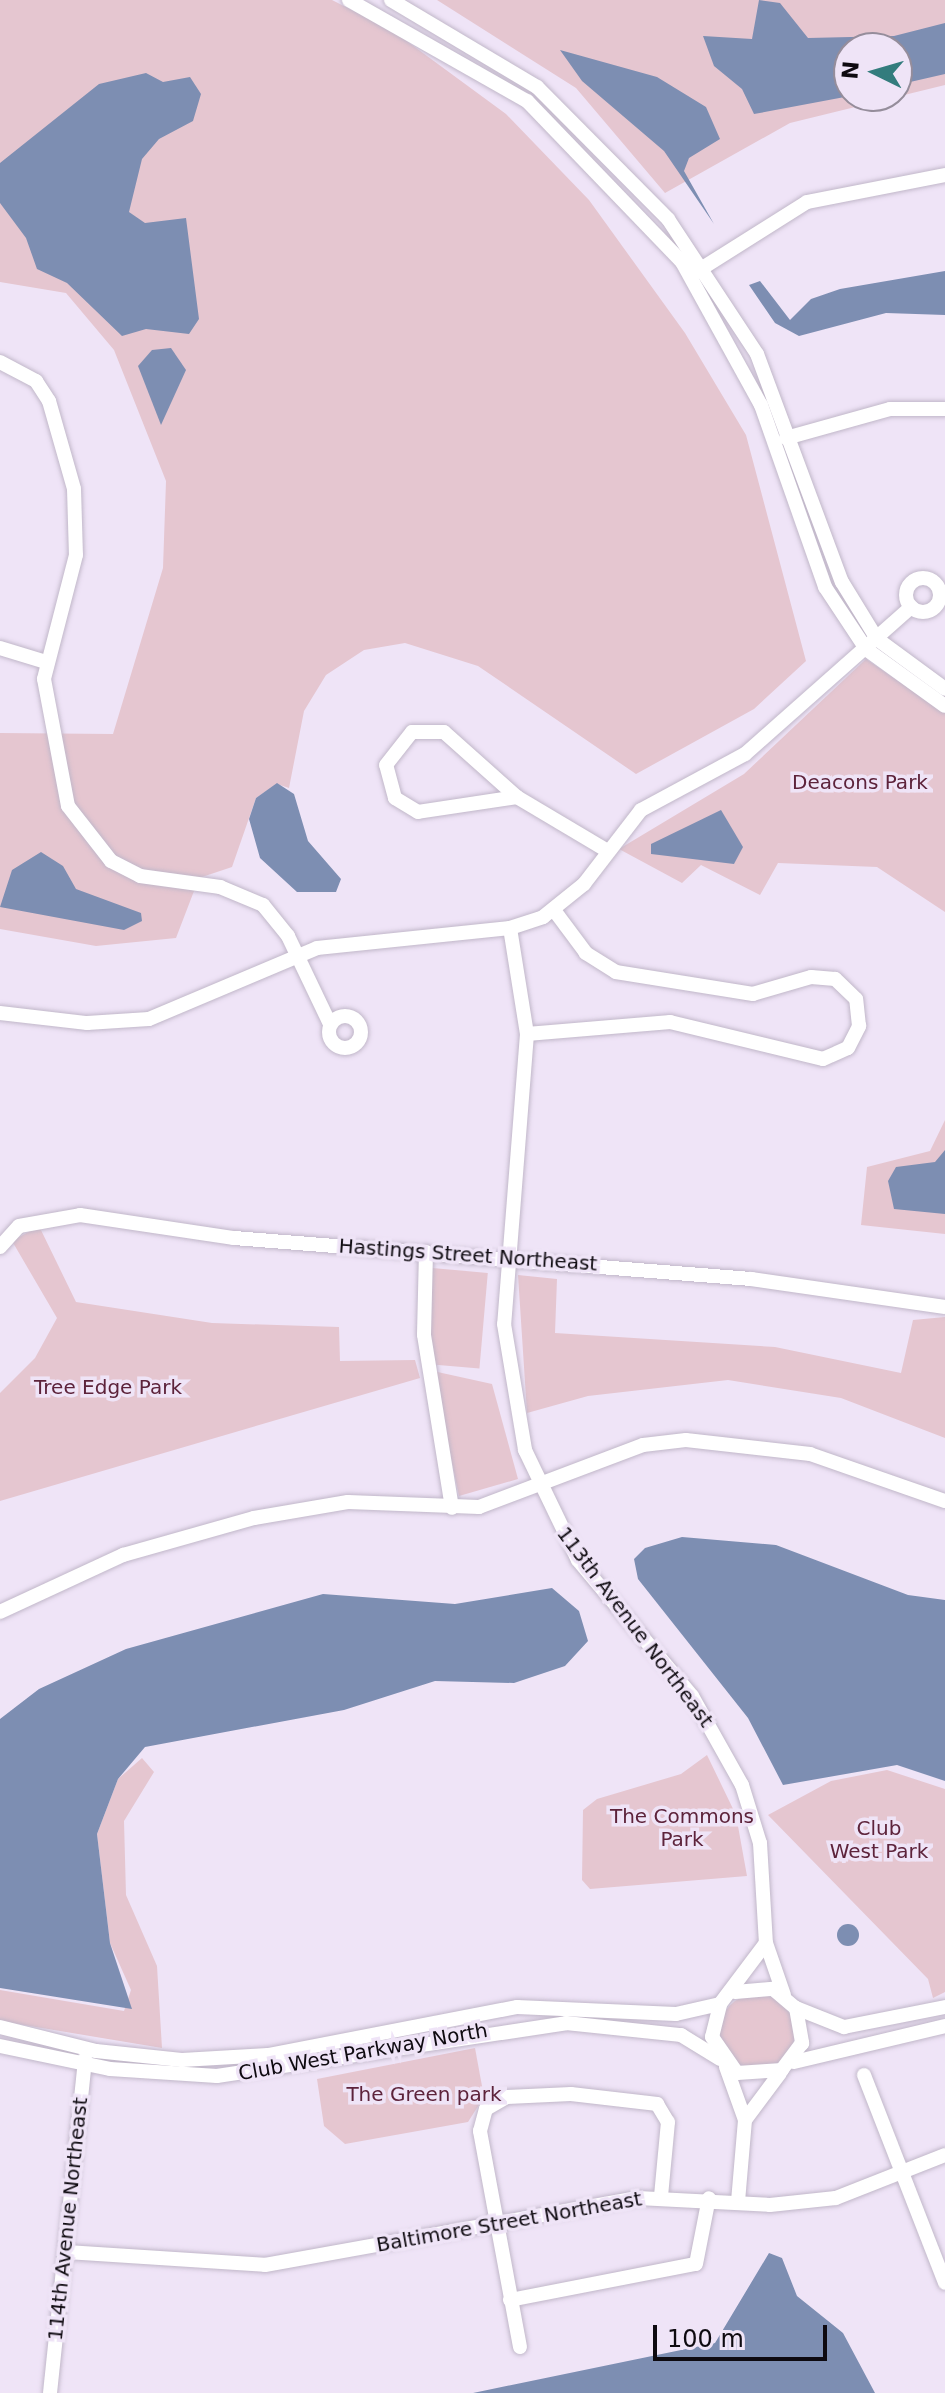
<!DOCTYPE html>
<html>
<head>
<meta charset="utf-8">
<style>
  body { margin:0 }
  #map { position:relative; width:945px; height:2393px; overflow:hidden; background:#efe4f7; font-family:"DejaVu Sans",sans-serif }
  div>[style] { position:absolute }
  .green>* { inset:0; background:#e5c6d0; transform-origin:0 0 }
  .round { border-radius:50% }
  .water>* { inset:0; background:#7d8eb2 }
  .roads { filter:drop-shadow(0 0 2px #c1b7c9) drop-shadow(0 0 2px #c1b7c9) }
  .minor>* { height:14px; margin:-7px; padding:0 7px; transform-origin:7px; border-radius:7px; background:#fff }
  .minor>.ring { margin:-7px; padding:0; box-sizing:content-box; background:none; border:14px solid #fff; border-radius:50% }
  span { translate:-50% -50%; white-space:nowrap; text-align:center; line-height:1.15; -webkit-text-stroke:7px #efe4f7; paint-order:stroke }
  .park-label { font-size:20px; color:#5d233b }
  .street-label { font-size:20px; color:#0e0a10 }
  .north { position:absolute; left:833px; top:32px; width:80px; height:80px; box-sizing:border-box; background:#efe4f7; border:2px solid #958d9b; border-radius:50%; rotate:275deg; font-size:22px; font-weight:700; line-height:32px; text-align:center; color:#0e0a10 }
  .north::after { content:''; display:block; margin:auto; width:28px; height:36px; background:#337c7d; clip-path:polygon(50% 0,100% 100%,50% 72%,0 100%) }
  .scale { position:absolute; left:653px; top:2325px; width:174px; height:36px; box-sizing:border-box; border:4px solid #0e0a10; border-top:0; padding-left:10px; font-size:24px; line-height:28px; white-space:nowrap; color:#0e0a10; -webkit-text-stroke:6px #efe4f7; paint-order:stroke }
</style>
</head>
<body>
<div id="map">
  <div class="green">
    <i style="clip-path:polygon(0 0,332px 0,393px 31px,506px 114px,589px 200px,685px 333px,746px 435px,806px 661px,754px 709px,636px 774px,478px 666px,405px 643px,364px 650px,326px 675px,304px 711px,289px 788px,277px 784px,256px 798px,232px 867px,199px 878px,176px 938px,96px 946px,0 929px,0 733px,113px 734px,163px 568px,166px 481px,114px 350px,66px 293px,0 282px)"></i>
    <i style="clip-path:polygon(evenodd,437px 0,945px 0,945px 85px,790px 123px,665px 193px,576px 88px,437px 0,849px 48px,897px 48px,897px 96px,849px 96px,849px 48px)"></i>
    <i style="clip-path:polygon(866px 659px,945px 713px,945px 912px,877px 867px,778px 863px,760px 895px,701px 865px,682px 883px,619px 849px,744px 774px)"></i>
    <i style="clip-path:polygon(945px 1120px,945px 1234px,861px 1225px,867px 1167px,930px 1151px)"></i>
    <i style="clip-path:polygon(39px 1226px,76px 1302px,212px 1323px,339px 1327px,340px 1361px,415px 1360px,420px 1378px,0 1501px,0 1393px,35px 1358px,57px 1318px,12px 1241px)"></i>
    <i style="left:432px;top:1268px;width:56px;height:96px;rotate:5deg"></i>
    <i style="clip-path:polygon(518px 1275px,557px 1279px,555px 1333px,775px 1347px,901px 1373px,913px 1320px,945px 1317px,945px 1438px,841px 1398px,728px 1380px,588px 1396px,527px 1413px)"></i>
    <i style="clip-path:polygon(433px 1371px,492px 1384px,518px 1479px,459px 1496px)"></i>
    <i style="clip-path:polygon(707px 1755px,736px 1815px,747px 1876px,590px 1889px,582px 1880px,583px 1810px,597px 1799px,681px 1774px)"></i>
    <i style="clip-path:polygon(142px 1758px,154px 1772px,124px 1821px,126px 1895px,157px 1966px,162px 2048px,0 2021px,0 1990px,124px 2011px,131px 1990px,110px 1943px,97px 1834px,118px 1779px)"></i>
    <i style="clip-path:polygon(887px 1770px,945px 1789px,945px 1992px,933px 1998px,928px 1979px,768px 1815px,831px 1781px)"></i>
    <i class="round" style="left:719px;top:1994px;width:76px;height:76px"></i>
    <i style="clip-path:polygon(475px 2048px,484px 2097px,468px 2122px,345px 2144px,324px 2126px,317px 2079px)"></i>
  </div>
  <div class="water">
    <i style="clip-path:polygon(759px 0,780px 3px,808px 38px,894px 36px,945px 23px,945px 74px,897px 85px,897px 48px,849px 48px,850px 96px,754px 114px,742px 89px,714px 66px,703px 36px,752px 39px)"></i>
    <i style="clip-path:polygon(560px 50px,657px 77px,706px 107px,720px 139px,689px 158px,684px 171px,714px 224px,664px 151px,582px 81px)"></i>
    <i style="clip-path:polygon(146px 73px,163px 82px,190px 77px,201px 94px,193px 121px,159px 139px,142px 159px,129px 212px,145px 223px,186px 218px,199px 319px,189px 334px,146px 329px,122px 336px,67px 283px,37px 269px,26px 238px,0 203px,0 163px,99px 84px)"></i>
    <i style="clip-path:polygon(945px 271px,945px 315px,886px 313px,799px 336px,775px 323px,749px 285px,760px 281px,790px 320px,811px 299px,840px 289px)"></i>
    <i style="clip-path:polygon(171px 348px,186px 370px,161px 425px,138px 366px,152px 350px)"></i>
    <i style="clip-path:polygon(277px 783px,294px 794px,308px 841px,341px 879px,336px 892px,297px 892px,260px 858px,249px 819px,256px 798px)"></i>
    <i style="clip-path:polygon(721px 810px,743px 847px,734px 864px,651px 854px,651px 844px)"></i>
    <i style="clip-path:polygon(41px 852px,63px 866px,76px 889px,141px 913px,142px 921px,124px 930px,0 907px,12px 870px)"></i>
    <i style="clip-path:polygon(945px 1150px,945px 1214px,894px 1209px,888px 1181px,896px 1167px,935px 1162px)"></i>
    <i style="clip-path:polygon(682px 1537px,776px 1545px,908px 1595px,945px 1600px,945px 1781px,897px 1765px,783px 1785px,748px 1718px,638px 1579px,634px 1559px,645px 1548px)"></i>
    <i style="clip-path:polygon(552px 1588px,579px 1611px,588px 1641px,565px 1666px,514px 1683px,435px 1681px,344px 1710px,145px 1747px,118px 1779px,97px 1834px,110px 1943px,132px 2009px,0 1988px,0 1719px,39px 1689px,126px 1649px,323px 1594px,455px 1604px)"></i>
    <i class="round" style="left:837px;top:1924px;width:22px;height:22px"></i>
    <i style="clip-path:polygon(769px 2253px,782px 2258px,797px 2296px,843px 2333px,875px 2393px,473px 2393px,715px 2343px)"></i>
  </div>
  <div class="roads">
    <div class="minor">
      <i style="left:349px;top:0;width:205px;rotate:29.6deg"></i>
      <i style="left:527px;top:101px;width:223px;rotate:46.1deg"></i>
      <i style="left:682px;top:262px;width:163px;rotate:61.1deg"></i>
      <i style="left:761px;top:405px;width:193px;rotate:70.6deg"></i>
      <i style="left:825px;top:587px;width:74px;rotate:56.5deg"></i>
      <i style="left:866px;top:649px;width:97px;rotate:35.8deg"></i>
      <i style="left:391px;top:0;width:170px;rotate:30.8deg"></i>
      <i style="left:537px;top:87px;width:186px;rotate:45.2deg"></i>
      <i style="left:668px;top:219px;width:162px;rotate:56.6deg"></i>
      <i style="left:757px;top:354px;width:243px;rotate:69.6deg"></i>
      <i style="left:842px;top:582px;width:67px;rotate:58.4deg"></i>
      <i style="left:877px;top:639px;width:84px;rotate:36.3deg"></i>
      <i style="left:696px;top:272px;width:131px;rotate:-32.2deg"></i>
      <i style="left:807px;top:202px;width:141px;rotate:-11.1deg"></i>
      <i style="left:0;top:362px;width:41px;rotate:27.8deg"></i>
      <i style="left:36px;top:381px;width:24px;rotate:57deg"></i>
      <i style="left:49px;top:401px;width:91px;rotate:74.1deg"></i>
      <i style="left:74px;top:489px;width:66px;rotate:88.3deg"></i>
      <i style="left:76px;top:555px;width:128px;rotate:104.5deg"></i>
      <i style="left:44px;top:679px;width:129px;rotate:79.3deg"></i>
      <i style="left:68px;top:806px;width:70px;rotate:52deg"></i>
      <i style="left:111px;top:861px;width:33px;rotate:27deg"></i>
      <i style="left:140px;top:876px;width:81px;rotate:7.8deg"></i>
      <i style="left:220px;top:887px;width:47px;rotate:22.7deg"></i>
      <i style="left:263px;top:905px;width:40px;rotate:51deg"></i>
      <i style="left:288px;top:936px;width:98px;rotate:64.5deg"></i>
      <i style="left:786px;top:438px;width:108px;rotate:-15.6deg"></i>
      <i style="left:890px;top:409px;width:55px"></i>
      <i class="ring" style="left:906px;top:578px;width:20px;height:20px"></i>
      <i style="left:0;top:648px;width:48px;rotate:16.9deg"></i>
      <i style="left:517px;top:797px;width:100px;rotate:171.4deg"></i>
      <i style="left:418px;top:812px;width:27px;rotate:-149deg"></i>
      <i style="left:395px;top:798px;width:34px;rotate:-105deg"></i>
      <i style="left:386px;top:765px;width:42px;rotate:-51.8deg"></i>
      <i style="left:412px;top:732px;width:32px"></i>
      <i style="left:444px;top:732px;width:98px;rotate:41.7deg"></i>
      <i style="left:517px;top:797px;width:104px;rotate:30.8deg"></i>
      <i style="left:510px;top:928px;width:107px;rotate:80.9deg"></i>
      <i style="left:527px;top:1034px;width:291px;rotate:94.5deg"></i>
      <i style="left:504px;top:1324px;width:128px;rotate:80.5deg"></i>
      <i style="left:525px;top:1450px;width:122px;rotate:64.3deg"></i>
      <i style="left:578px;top:1560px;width:177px;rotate:50deg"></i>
      <i style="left:692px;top:1696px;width:102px;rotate:60.7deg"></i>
      <i style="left:742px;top:1785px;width:61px;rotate:72.8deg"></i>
      <i style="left:760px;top:1843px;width:100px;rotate:86.6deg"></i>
      <i style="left:766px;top:1943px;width:55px;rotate:70.9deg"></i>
      <i style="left:0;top:1013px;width:88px;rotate:6.6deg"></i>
      <i style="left:87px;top:1023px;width:62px;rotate:-3.7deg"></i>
      <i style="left:149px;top:1019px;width:182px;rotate:-22.9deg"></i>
      <i style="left:317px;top:948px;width:194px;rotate:-5.9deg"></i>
      <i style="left:510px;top:928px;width:35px;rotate:-18deg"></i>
      <i style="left:543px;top:917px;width:53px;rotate:-38.8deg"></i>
      <i style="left:584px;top:884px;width:93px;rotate:-52.4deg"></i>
      <i style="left:641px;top:810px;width:118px;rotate:-28.3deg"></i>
      <i style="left:745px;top:754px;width:222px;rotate:-41.5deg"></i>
      <i class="ring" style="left:329px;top:1016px;width:18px;height:18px"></i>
      <i style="left:527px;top:1034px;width:144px;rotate:-4.8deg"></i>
      <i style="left:670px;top:1022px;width:157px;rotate:13.6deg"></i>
      <i style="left:823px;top:1059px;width:27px;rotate:-24deg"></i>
      <i style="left:848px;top:1048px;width:25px;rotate:-63deg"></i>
      <i style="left:859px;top:1026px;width:27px;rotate:-96deg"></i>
      <i style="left:856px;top:999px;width:29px;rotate:-136deg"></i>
      <i style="left:835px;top:979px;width:24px;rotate:-175deg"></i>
      <i style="left:811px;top:977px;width:60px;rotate:163.7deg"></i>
      <i style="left:753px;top:994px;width:139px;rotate:-170.9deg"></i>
      <i style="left:616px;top:972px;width:36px;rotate:-148deg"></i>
      <i style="left:586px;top:953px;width:54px;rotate:-126.7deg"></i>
      <i style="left:0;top:1247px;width:28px;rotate:-48deg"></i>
      <i style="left:19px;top:1226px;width:62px;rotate:-10.2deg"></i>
      <i style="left:80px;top:1215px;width:156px;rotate:8.5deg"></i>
      <i style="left:234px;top:1238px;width:519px;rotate:4.53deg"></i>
      <i style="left:751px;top:1279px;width:196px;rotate:8.2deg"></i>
      <i style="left:426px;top:1252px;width:83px;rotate:91.4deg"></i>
      <i style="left:424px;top:1335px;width:175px;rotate:80.8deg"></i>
      <i style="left:0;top:1612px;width:136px;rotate:-24.9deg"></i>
      <i style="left:123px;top:1555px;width:136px;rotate:-15.8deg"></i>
      <i style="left:254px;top:1518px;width:95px;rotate:-9.7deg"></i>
      <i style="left:348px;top:1502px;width:131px;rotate:2.2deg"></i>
      <i style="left:479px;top:1507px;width:175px;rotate:-20.7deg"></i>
      <i style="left:643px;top:1445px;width:43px;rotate:-6.6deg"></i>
      <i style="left:686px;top:1440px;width:125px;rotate:6.4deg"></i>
      <i style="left:810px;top:1454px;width:143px;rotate:19.2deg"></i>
      <i style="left:735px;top:1992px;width:38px;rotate:-5deg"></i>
      <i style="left:773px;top:1989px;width:30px;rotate:40deg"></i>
      <i style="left:796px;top:2008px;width:36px;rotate:80deg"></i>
      <i style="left:802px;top:2043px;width:34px;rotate:127deg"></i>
      <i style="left:782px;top:2070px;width:45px;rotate:176.2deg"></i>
      <i style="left:737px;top:2073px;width:44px;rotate:-124.8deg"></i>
      <i style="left:712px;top:2037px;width:34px;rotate:-76deg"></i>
      <i style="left:720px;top:2004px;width:76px;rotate:-53deg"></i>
      <i style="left:796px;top:2008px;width:52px;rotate:21.6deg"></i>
      <i style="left:844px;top:2027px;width:103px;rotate:-11.2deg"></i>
      <i style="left:0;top:2027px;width:99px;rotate:14deg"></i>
      <i style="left:96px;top:2051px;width:86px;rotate:6deg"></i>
      <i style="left:182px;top:2060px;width:86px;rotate:-3.3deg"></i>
      <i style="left:268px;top:2055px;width:254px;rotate:-10.9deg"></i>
      <i style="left:517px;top:2007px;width:159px;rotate:2.5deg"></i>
      <i style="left:676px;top:2014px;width:45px;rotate:-12.8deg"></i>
      <i style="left:0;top:2046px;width:112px;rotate:11.8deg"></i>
      <i style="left:110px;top:2069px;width:107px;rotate:3.7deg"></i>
      <i style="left:217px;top:2076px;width:353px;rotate:-8.6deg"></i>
      <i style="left:566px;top:2023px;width:116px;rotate:6deg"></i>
      <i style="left:681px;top:2035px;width:46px;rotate:31.6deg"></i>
      <i style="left:794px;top:2062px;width:155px;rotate:-13.4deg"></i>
      <i style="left:726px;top:2067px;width:56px;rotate:70.3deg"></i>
      <i style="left:745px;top:2120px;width:82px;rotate:94.9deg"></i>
      <i style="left:864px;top:2075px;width:223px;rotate:68.7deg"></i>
      <i style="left:745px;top:2120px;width:59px;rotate:-53.3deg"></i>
      <i style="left:66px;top:2252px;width:199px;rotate:3.7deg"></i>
      <i style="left:265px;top:2265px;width:379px;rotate:-10.2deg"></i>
      <i style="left:638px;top:2198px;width:132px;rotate:3deg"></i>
      <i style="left:770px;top:2205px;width:66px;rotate:-6.1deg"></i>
      <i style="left:836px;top:2198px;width:117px;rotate:-21.5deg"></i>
      <i style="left:510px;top:2300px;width:189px;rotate:-11deg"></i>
      <i style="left:696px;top:2264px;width:67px;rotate:-78.9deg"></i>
      <i style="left:520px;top:2347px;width:220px;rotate:-100.5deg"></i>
      <i style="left:480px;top:2131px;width:23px;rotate:-75deg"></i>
      <i style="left:486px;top:2109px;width:24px;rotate:-30deg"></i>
      <i style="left:507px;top:2097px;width:64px;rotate:-2.7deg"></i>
      <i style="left:571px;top:2094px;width:87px;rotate:6.6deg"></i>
      <i style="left:657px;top:2104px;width:21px;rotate:59deg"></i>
      <i style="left:668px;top:2122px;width:74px;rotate:95.4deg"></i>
      <i style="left:50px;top:2393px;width:337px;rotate:-84deg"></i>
    </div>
  </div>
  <div class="park-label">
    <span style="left:860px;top:782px">Deacons Park</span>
    <span style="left:108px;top:1387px">Tree Edge Park</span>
    <span style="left:682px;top:1828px">The Commons<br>Park</span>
    <span style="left:879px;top:1840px">Club<br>West Park</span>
    <span style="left:424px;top:2094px">The Green park</span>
  </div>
  <div class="street-label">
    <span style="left:468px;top:1255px;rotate:4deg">Hastings Street Northeast</span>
    <span style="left:635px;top:1627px;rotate:53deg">113th Avenue Northeast</span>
    <span style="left:363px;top:2052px;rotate:-10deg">Club West Parkway North</span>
    <span style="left:68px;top:2219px;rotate:-84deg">114th Avenue Northeast</span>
    <span style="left:509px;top:2222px;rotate:-10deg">Baltimore Street Northeast</span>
  </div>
  <div class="north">N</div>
  <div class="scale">100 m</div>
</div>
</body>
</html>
